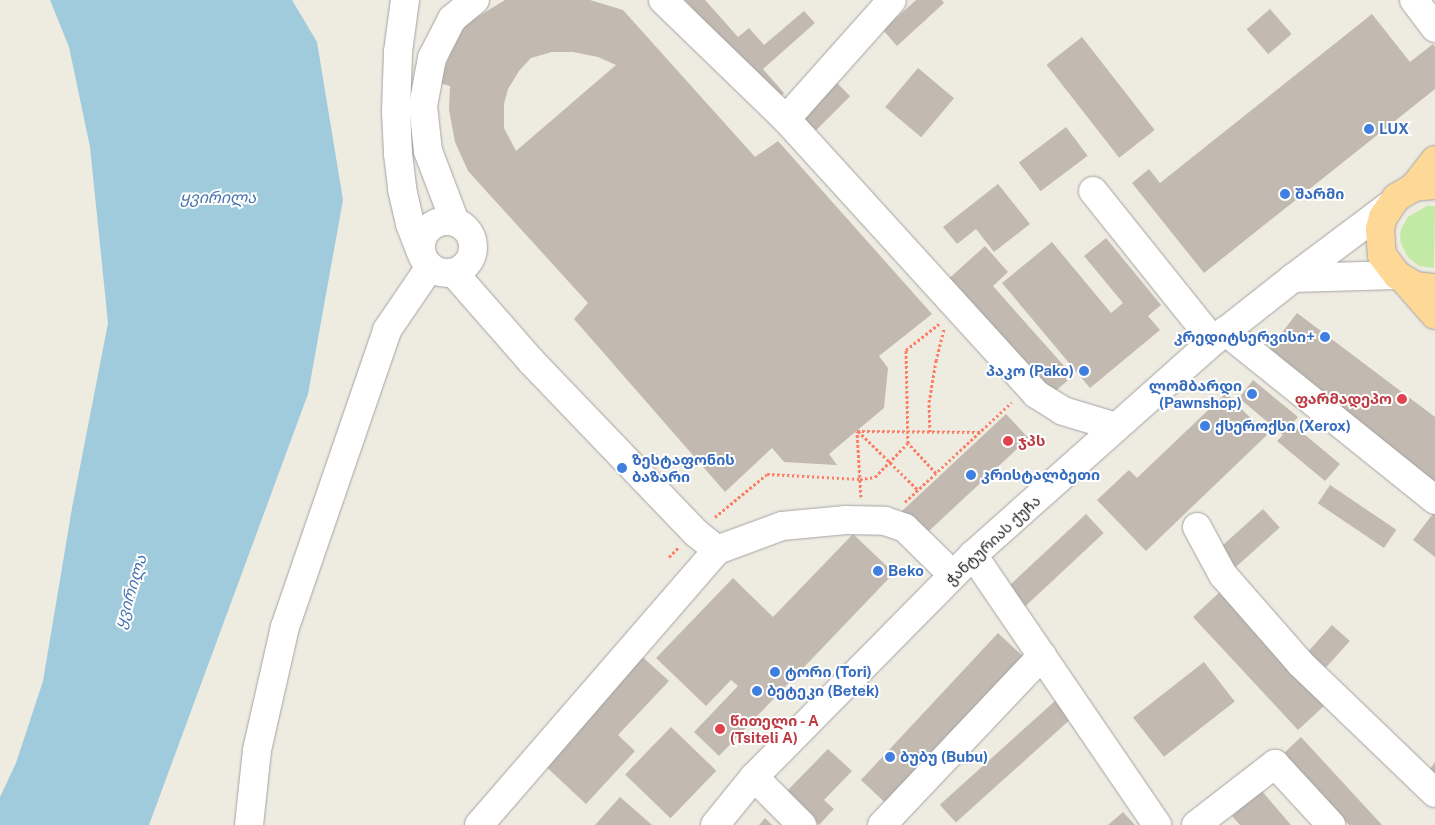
<!DOCTYPE html>
<html>
<head>
<meta charset="utf-8">
<style>
  body { margin:0 }
  #map { position:relative; width:1435px; height:825px; overflow:hidden; background:#eeebe1; font-family:"Public Sans","Noto Sans Georgian",sans-serif }
  div>[style] { position:absolute }
  .grass>* { inset:0; background:#c2eaa5 }
  .water>* { inset:0; background:#a0cbdd }
  .building>* { inset:0; background:#c2bab1; transform-origin:0 0 }
  .path>* { height:3px; margin-top:-1.5px; transform-origin:0; background:repeating-linear-gradient(90deg,#fc7e64 0 2.5px,transparent 0 5px) }
  .roads { filter:drop-shadow(0 0 1px #a3a3a3) drop-shadow(0 0 1px #a3a3a3) }
  .minor>* { height:28px; margin:-14px; padding:0 14px; transform-origin:14px; border-radius:14px; background:#fff }
  .minor>.ring { margin:-14px; padding:0; box-sizing:content-box; background:none; border:28px solid #fff; border-radius:50% }
  .major>* { height:28px; margin:-14px; padding:0 14px; transform-origin:14px; border-radius:14px; background:#fed897 }
  .dots>* { width:14px; height:14px; translate:-50% -50%; box-sizing:border-box; border:2px solid #fff; border-radius:50% }
  span { translate:-50% -50%; white-space:nowrap; text-align:center; line-height:1.15; -webkit-text-stroke:4px #fff; paint-order:stroke }
  .shop-label { font-size:15px; color:#366cbe; font-weight:700 }
  .left { translate:0 -50%; text-align:left }
  .right { translate:-100% -50%; text-align:right }
  .health-label { font-size:15px; color:#be3a42; font-weight:700 }
  .street-label { font-size:15px; color:#1c1c1c }
  .water-label { font-size:16px; color:#4773ad; font-style:italic }
</style>
</head>
<body>
<div id="map">
  <div class="grass">
    <i style="clip-path:polygon(1427px 206px,1435px 206px,1434px 268px,1419px 266px,1408px 257px,1401px 244px,1400px 237px,1401px 229px,1408px 217px)"></i>
  </div>
  <div class="water">
    <i style="clip-path:polygon(50px 0,292px 0,317px 42px,343px 200px,308px 394px,149px 825px,0 825px,0 797px,16px 763px,43px 681px,72px 508px,108px 323px,90px 147px,69px 47px)"></i>
  </div>
  <div class="building">
    <i style="clip-path:polygon(evenodd,505px 0,590px 0,623px 10px,755px 157px,778px 141px,932px 314px,879px 356px,888px 368px,884px 408px,829px 454px,837px 465px,784px 462px,772px 448px,725px 492px,574px 319px,588px 303px,468px 171px,455px 142px,449px 110px,450px 86px,439px 83px,457px 36px,469px 22px,505px 0,552px 52px,573px 52px,598px 57px,616px 65px,516px 151px,504px 128px,504px 104px,508px 89px,519px 71px,531px 58px,552px 52px)"></i>
    <i style="clip-path:polygon(685px 0,705px 0,738px 37px,749px 28px,764px 45px,804px 11px,815px 23px,763px 69px,784px 93px,774px 102px)"></i>
    <i style="clip-path:polygon(916px 0,942px 0,944px 3px,897px 46px,883px 30px)"></i>
    <i style="left:1270px;top:9px;width:33px;height:31px;rotate:49deg"></i>
    <i style="clip-path:polygon(1372px 14px,1410px 62px,1433px 44px,1435px 47px,1435px 89px,1204px 273px,1132px 183px,1149px 169px,1160px 183px)"></i>
    <i style="left:1082px;top:37px;width:118px;height:45px;rotate:52deg"></i>
    <i style="left:918px;top:68px;width:47px;height:51px;rotate:40deg"></i>
    <i style="left:836px;top:82px;width:20px;height:54px;rotate:45deg"></i>
    <i style="left:1066px;top:127px;width:36px;height:59px;rotate:53deg"></i>
    <i style="clip-path:polygon(998px 184px,1030px 224px,994px 252px,976px 229px,957px 244px,943px 227px)"></i>
    <i style="clip-path:polygon(1106px 238px,1161px 305px,1148px 316px,1160px 330px,1090px 388px,1002px 283px,1052px 242px,1111px 313px,1123px 303px,1084px 256px)"></i>
    <i style="clip-path:polygon(985px 246px,1008px 272px,993px 286px,1073px 376px,1046px 399px,944px 283px)"></i>
    <i style="clip-path:polygon(1297px 313px,1435px 417px,1435px 483px,1265px 355px)"></i>
    <i style="clip-path:polygon(1253px 380px,1298px 417px,1292px 424px,1340px 464px,1325px 481px,1277px 441px,1283px 435px,1239px 398px)"></i>
    <i style="clip-path:polygon(1226px 393px,1267px 435px,1146px 551px,1097px 500px,1129px 470px,1137px 478px)"></i>
    <i style="left:1006px;top:414px;width:33px;height:149px;rotate:47deg"></i>
    <i style="left:1330px;top:485px;width:80px;height:22px;rotate:34deg"></i>
    <i style="left:1263px;top:509px;width:25px;height:62px;rotate:48deg"></i>
    <i style="clip-path:polygon(1435px 511px,1435px 557px,1413px 540px)"></i>
    <i style="left:1086px;top:514px;width:26px;height:112px;rotate:47deg"></i>
    <i style="clip-path:polygon(853px 534px,894px 573px,719px 756px,694px 732px,738px 686px,731px 680px,706px 706px,656px 658px,733px 578px,773px 617px)"></i>
    <i style="clip-path:polygon(1223px 589px,1243px 618px,1324px 706px,1298px 730px,1193px 617px)"></i>
    <i style="left:1332px;top:625px;width:24px;height:38px;rotate:42deg"></i>
    <i style="left:998px;top:633px;width:40px;height:201px;rotate:43deg"></i>
    <i style="clip-path:polygon(637px 652px,669px 681px,618px 735px,635px 751px,586px 804px,541px 762px)"></i>
    <i style="left:1204px;top:662px;width:50px;height:90px;rotate:52deg"></i>
    <i style="left:1055px;top:701px;width:24px;height:155px;rotate:48deg"></i>
    <i style="left:671px;top:727px;width:63px;height:66px;rotate:44deg"></i>
    <i style="clip-path:polygon(1301px 737px,1382px 825px,1349px 825px,1284px 753px)"></i>
    <i style="clip-path:polygon(828px 749px,852px 771px,824px 800px,834px 809px,819px 825px,786px 792px)"></i>
    <i style="clip-path:polygon(1435px 762px,1435px 773px,1430px 769px)"></i>
    <i style="clip-path:polygon(1262px 791px,1291px 825px,1240px 825px,1232px 816px)"></i>
    <i style="clip-path:polygon(620px 797px,652px 825px,595px 825px)"></i>
    <i style="clip-path:polygon(1123px 812px,1135px 825px,1108px 825px)"></i>
    <i style="clip-path:polygon(765px 818px,772px 825px,759px 825px)"></i>
  </div>
  <div class="path">
    <i style="left:858px;top:431px;width:84px;rotate:44.5deg"></i>
    <i style="left:930px;top:432px;width:30px;rotate:-92deg"></i>
    <i style="left:929px;top:402px;width:42px;rotate:-80.3deg"></i>
    <i style="left:936px;top:361px;width:33px;rotate:-76deg"></i>
    <i style="left:936px;top:473px;width:41px;rotate:-133deg"></i>
    <i style="left:908px;top:443px;width:93px;rotate:-91.2deg"></i>
    <i style="left:906px;top:350px;width:42px;rotate:-38.2deg"></i>
    <i style="left:861px;top:497px;width:66px;rotate:-93.5deg"></i>
    <i style="left:857px;top:431px;width:123px;rotate:0.5deg"></i>
    <i style="left:905px;top:502px;width:146px;rotate:-43.1deg"></i>
    <i style="left:715px;top:517px;width:67px;rotate:-39.6deg"></i>
    <i style="left:767px;top:474px;width:93px;rotate:3.1deg"></i>
    <i style="left:860px;top:479px;width:15px;rotate:-8deg"></i>
    <i style="left:875px;top:477px;width:47px;rotate:-45.9deg"></i>
    <i style="left:669px;top:557px;width:13px;rotate:-45deg"></i>
  </div>
  <div class="roads">
    <div class="minor">
      <i style="left:405px;top:0;width:52px;rotate:97.7deg"></i>
      <i style="left:398px;top:52px;width:59px;rotate:91.9deg"></i>
      <i style="left:396px;top:111px;width:43px;rotate:87.3deg"></i>
      <i style="left:398px;top:154px;width:35px;rotate:83deg"></i>
      <i style="left:402px;top:189px;width:36px;rotate:77deg"></i>
      <i style="left:410px;top:224px;width:30px;rotate:69deg"></i>
      <i style="left:663px;top:0;width:171px;rotate:44.1deg"></i>
      <i style="left:786px;top:119px;width:372px;rotate:47.7deg"></i>
      <i style="left:1036px;top:394px;width:32px;rotate:32deg"></i>
      <i style="left:1063px;top:411px;width:55px;rotate:16.8deg"></i>
      <i style="left:1414px;top:0;width:35px;rotate:53deg"></i>
      <i style="left:786px;top:119px;width:159px;rotate:-48.3deg"></i>
      <i style="left:1093px;top:191px;width:192px;rotate:51.3deg"></i>
      <i class="ring" style="left:421px;top:221px;width:24px;height:24px"></i>
      <i style="left:455px;top:222px;width:76px;rotate:-110.8deg"></i>
      <i style="left:428px;top:151px;width:45px;rotate:-96.3deg"></i>
      <i style="left:423px;top:106px;width:49px;rotate:-79.4deg"></i>
      <i style="left:432px;top:58px;width:44px;rotate:-62.9deg"></i>
      <i style="left:452px;top:19px;width:30px;rotate:-40deg"></i>
      <i style="left:454px;top:273px;width:117px;rotate:48.8deg"></i>
      <i style="left:531px;top:361px;width:238px;rotate:46.2deg"></i>
      <i style="left:696px;top:533px;width:27px;rotate:39deg"></i>
      <i style="left:1293px;top:278px;width:104px;rotate:-1.7deg"></i>
      <i style="left:1225px;top:331px;width:270px;rotate:38.8deg"></i>
      <i style="left:1197px;top:527px;width:55px;rotate:61.6deg"></i>
      <i style="left:1223px;top:575px;width:118px;rotate:48.8deg"></i>
      <i style="left:1301px;top:664px;width:186px;rotate:43.9deg"></i>
      <i style="left:973px;top:555px;width:327px;rotate:55.7deg"></i>
      <i style="left:754px;top:777px;width:68px;rotate:45deg"></i>
      <i style="left:249px;top:825px;width:75px;rotate:-83.9deg"></i>
      <i style="left:257px;top:750px;width:126px;rotate:-77.2deg"></i>
      <i style="left:285px;top:627px;width:314px;rotate:-71deg"></i>
      <i style="left:387px;top:330px;width:76px;rotate:-55.7deg"></i>
      <i style="left:479px;top:825px;width:364px;rotate:-49.1deg"></i>
      <i style="left:717px;top:550px;width:69px;rotate:-20.3deg"></i>
      <i style="left:782px;top:526px;width:64px;rotate:-5.4deg"></i>
      <i style="left:846px;top:520px;width:39px;rotate:1deg"></i>
      <i style="left:885px;top:521px;width:21px;rotate:19deg"></i>
      <i style="left:905px;top:528px;width:67px;rotate:44.4deg"></i>
      <i style="left:715px;top:825px;width:62px;rotate:-50.9deg"></i>
      <i style="left:754px;top:777px;width:312px;rotate:-45.4deg"></i>
      <i style="left:973px;top:555px;width:322px;rotate:-41.7deg"></i>
      <i style="left:1213px;top:341px;width:102px;rotate:-38.2deg"></i>
      <i style="left:1293px;top:278px;width:120px;rotate:-36.9deg"></i>
      <i style="left:882px;top:825px;width:233px;rotate:-46.6deg"></i>
      <i style="left:1196px;top:825px;width:100px;rotate:-37.7deg"></i>
      <i style="left:1275px;top:764px;width:83px;rotate:47.4deg"></i>
    </div>
    <div class="major">
      <i style="left:1435px;top:185px;width:21px;rotate:175deg"></i>
      <i style="left:1414px;top:187px;width:21px;rotate:149deg"></i>
      <i style="left:1396px;top:198px;width:23px;rotate:124deg"></i>
      <i style="left:1383px;top:217px;width:12px;rotate:104deg"></i>
      <i style="left:1380px;top:229px;width:26px;rotate:86deg"></i>
      <i style="left:1382px;top:255px;width:25px;rotate:53deg"></i>
      <i style="left:1397px;top:275px;width:21px;rotate:31deg"></i>
      <i style="left:1415px;top:286px;width:20px;rotate:6deg"></i>
      <i style="left:1414px;top:187px;width:34px;rotate:-52deg"></i>
      <i style="left:1406px;top:282px;width:44px;rotate:48.7deg"></i>
    </div>
  </div>
  <div class="dots">
    <i style="left:1369px;top:129px;background:#3f7fe0"></i>
    <i style="left:1285px;top:194px;background:#3f7fe0"></i>
    <i style="left:1325px;top:337px;background:#3f7fe0"></i>
    <i style="left:1084px;top:371px;background:#3f7fe0"></i>
    <i style="left:1252px;top:394px;background:#3f7fe0"></i>
    <i style="left:1402px;top:399px;background:#e0444e"></i>
    <i style="left:1205px;top:426px;background:#3f7fe0"></i>
    <i style="left:1008px;top:441px;background:#e0444e"></i>
    <i style="left:622px;top:468px;background:#3f7fe0"></i>
    <i style="left:971px;top:475px;background:#3f7fe0"></i>
    <i style="left:878px;top:571px;background:#3f7fe0"></i>
    <i style="left:775px;top:672px;background:#3f7fe0"></i>
    <i style="left:757px;top:691px;background:#3f7fe0"></i>
    <i style="left:720px;top:729px;background:#e0444e"></i>
    <i style="left:890px;top:757px;background:#3f7fe0"></i>
  </div>
  <div class="shop-label">
    <span class="left" style="left:1379px;top:129px">LUX</span>
    <span class="left" style="left:1295px;top:194px">შარმი</span>
    <span class="right" style="left:1315px;top:337px">კრედიტსერვისი+</span>
    <span class="right" style="left:1074px;top:371px">პაკო (Pako)</span>
    <span class="right" style="left:1242px;top:394px">ლომბარდი<br>(Pawnshop)</span>
    <span class="left" style="left:1215px;top:426px">ქსეროქსი (Xerox)</span>
    <span class="left" style="left:632px;top:468px">ზესტაფონის<br>ბაზარი</span>
    <span class="left" style="left:981px;top:475px">კრისტალბეთი</span>
    <span class="left" style="left:888px;top:571px">Beko</span>
    <span class="left" style="left:785px;top:672px">ტორი (Tori)</span>
    <span class="left" style="left:767px;top:691px">ბეტეკი (Betek)</span>
    <span class="left" style="left:900px;top:757px">ბუბუ (Bubu)</span>
  </div>
  <div class="health-label">
    <span class="right" style="left:1392px;top:399px">ფარმადეპო</span>
    <span class="left" style="left:1018px;top:441px">ჯპს</span>
    <span class="left" style="left:730px;top:729px">წითელი - A<br>(Tsiteli A)</span>
  </div>
  <div class="street-label">
    <span style="left:993px;top:540px;rotate:-43deg">ჭანტურიას ქუჩა</span>
  </div>
  <div class="water-label">
    <span style="left:218px;top:198px">ყვირილა</span>
    <span style="left:131px;top:592px;rotate:-73deg">ყვირილა</span>
  </div>
</div>
</body>
</html>
